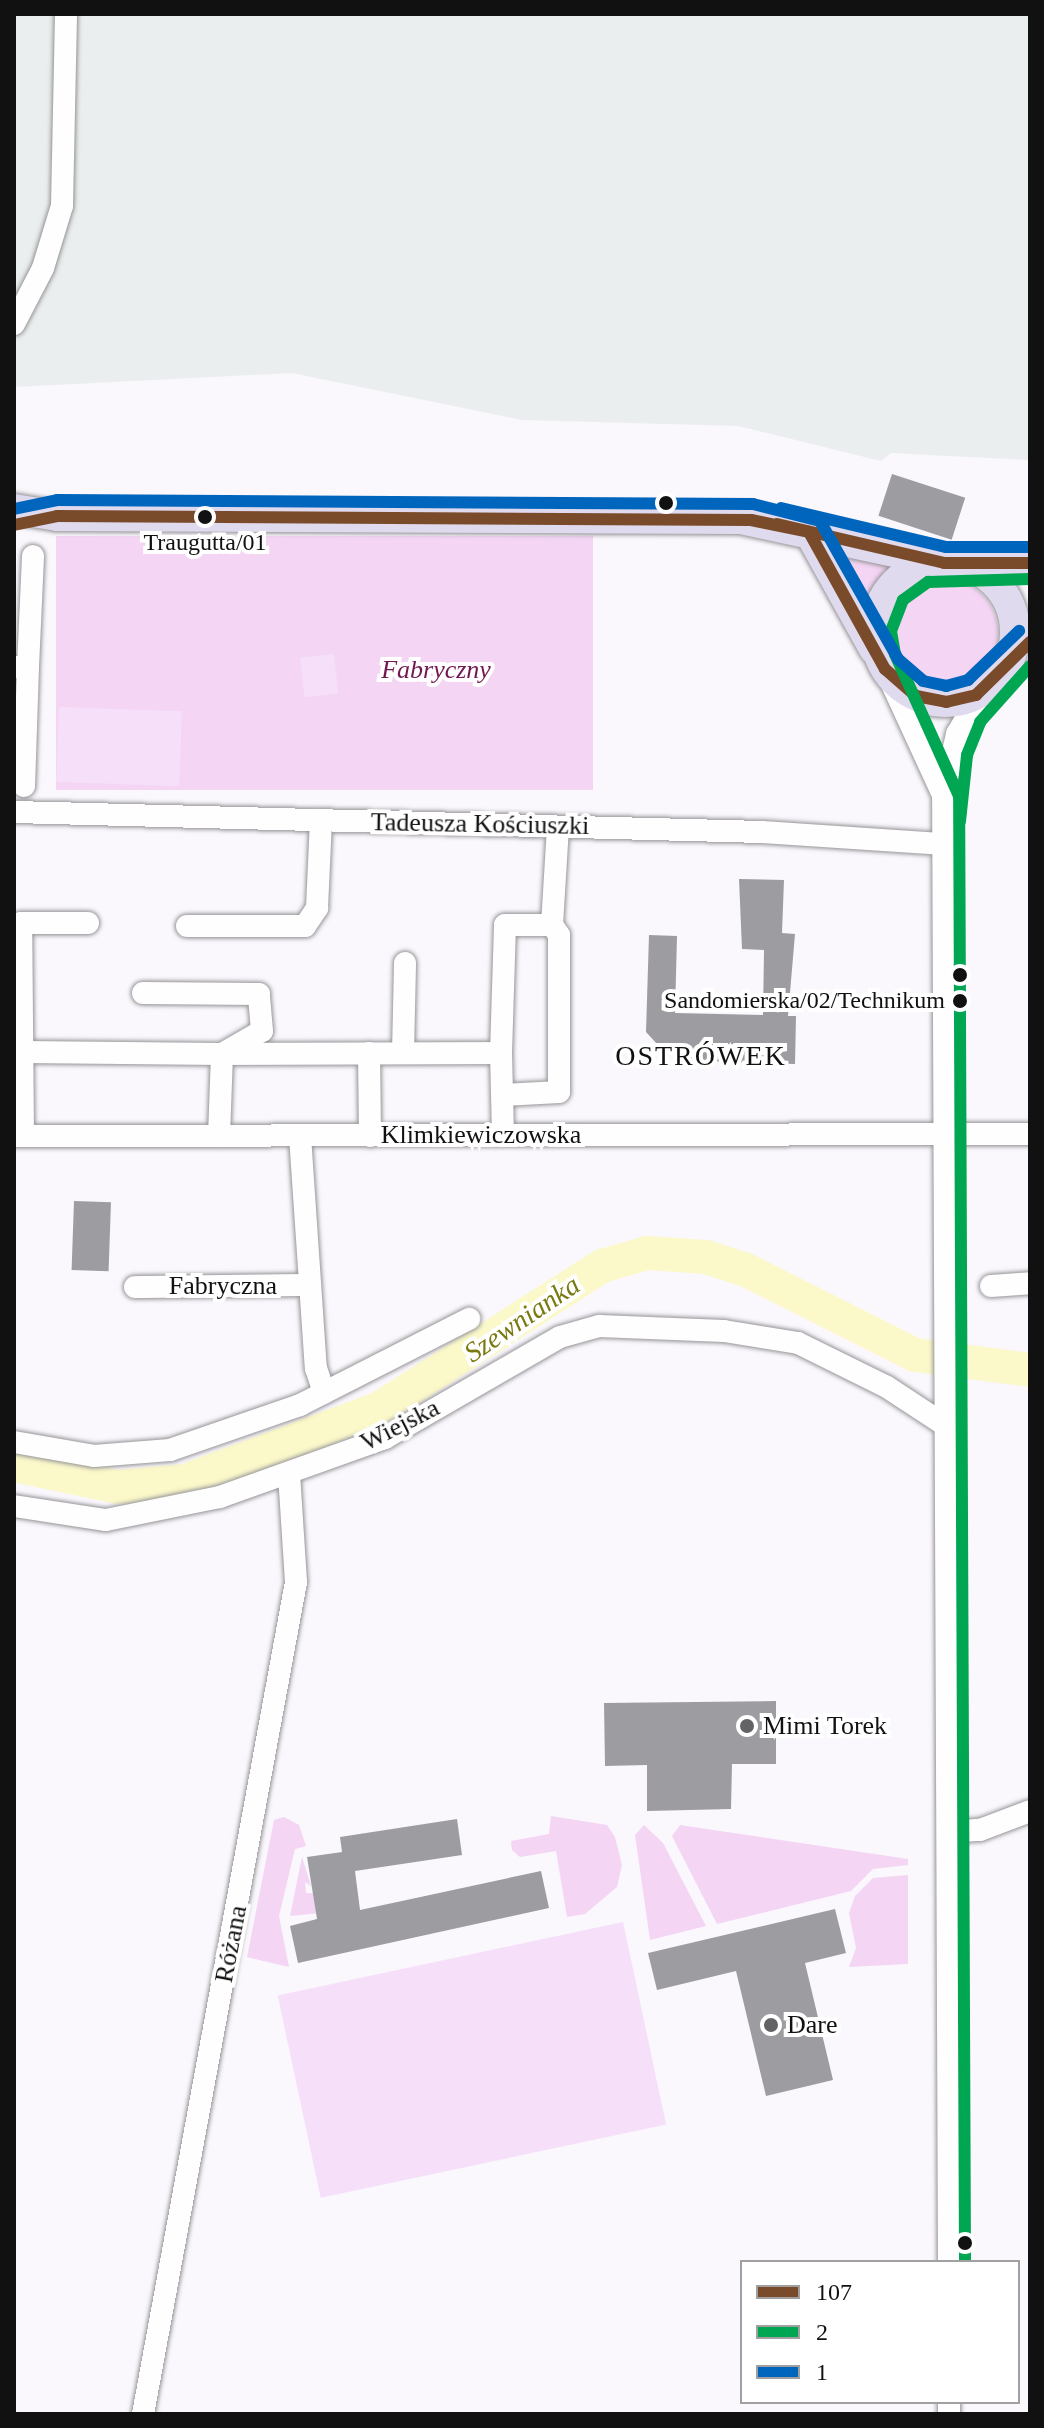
<!DOCTYPE html>
<html>
<head>
<meta charset="utf-8">
<style>
  body { margin:0 }
  #map { position:relative; width:1044px; height:2428px; overflow:hidden; background:#faf7fd; font-family:"Times New Roman",serif }
  div>[style] { position:absolute }
  .industrial>* { inset:0; background:#eaeeee }
  .green>* { inset:0; background:#f4d5f4; transform-origin:0 0 }
  .round { border-radius:50% }
  .pitch>* { inset:0; background:#f5dff9; transform-origin:0 0 }
  .river>* { height:34px; margin:-17px; padding:0 17px; transform-origin:17px; border-radius:17px; background:#fbf8ca }
  .building>* { inset:0; background:#9d9ca1; transform-origin:0 0 }
  .roads { filter:drop-shadow(0 0 2px #969597) drop-shadow(0 0 2px #969597) }
  .minor>* { height:22px; margin:-11px; padding:0 11px; transform-origin:11px; border-radius:11px; background:#fefeff }
  .major>* { height:30px; margin:-15px; padding:0 15px; transform-origin:15px; border-radius:15px; background:#e0daee }
  .major>.ring { margin:-15px; padding:0; box-sizing:content-box; background:none; border:30px solid #e0daee; border-radius:50% }
  .bus-1>* { height:12px; margin:-6px; padding:0 6px; transform-origin:6px; border-radius:6px; background:#7a4b2a }
  .bus-2>* { height:12px; margin:-6px; padding:0 6px; transform-origin:6px; border-radius:6px; background:#00a651 }
  .bus-3>* { height:12px; margin:-6px; padding:0 6px; transform-origin:6px; border-radius:6px; background:#0065bd }
  .dots>* { width:22px; height:22px; translate:-50% -50%; box-sizing:border-box; border:4px solid #fff; border-radius:50% }
  span { translate:-50% -50%; white-space:nowrap; text-align:center; line-height:1.15; -webkit-text-stroke:8px #fff; paint-order:stroke }
  .bus-label { font-size:24px; color:#111 }
  .right { translate:-100% -50%; text-align:right }
  .park-label { font-size:26px; color:#711951; font-style:italic }
  .street-label { font-size:26px; color:#111 }
  .poi-label { font-size:26px; color:#111 }
  .left { translate:0 -50%; text-align:left }
  .neighbourhood-label { font-size:28px; color:#111; letter-spacing:2px }
  .water-label { font-size:28px; color:#78790e; font-style:italic }
  .frame { position:absolute; inset:0; border:16px solid #111; pointer-events:none }
  .legend { position:absolute; left:740px; top:2260px; width:280px; height:144px; box-sizing:border-box; background:#fff; border:2px solid #a0a0a0; margin:0; padding:10px 14px; list-style:none; font-size:24px; color:#111 }
  .legend li { display:flex; align-items:center; gap:16px; height:40px }
  .legend b { width:40px; border:2px solid #a0a0a0 }
</style>
</head>
<body>
<div id="map">
  <div class="industrial">
    <i style="clip-path:polygon(14px 14px,1030px 14px,1030px 460px,891px 453px,881px 461px,738px 426px,522px 420px,292px 373px,14px 387px)"></i>
  </div>
  <div class="green">
    <i style="left:56px;top:536px;width:537px;height:254px"></i>
    <i style="clip-path:polygon(840px 555px,894px 567px,865px 603px)"></i>
    <i class="round" style="left:890px;top:579px;width:108px;height:108px"></i>
    <i style="clip-path:polygon(551px 1816px,607px 1825px,615px 1837px,622px 1865px,617px 1887px,585px 1914px,567px 1917px,556px 1851px,520px 1857px,512px 1850px,511px 1841px,549px 1834px)"></i>
    <i style="clip-path:polygon(284px 1817px,299px 1825px,306px 1846px,295px 1849px,279px 1916px,289px 1967px,247px 1957px,274px 1820px)"></i>
    <i style="clip-path:polygon(644px 1825px,663px 1843px,706px 1926px,650px 1940px,635px 1835px)"></i>
    <i style="clip-path:polygon(680px 1825px,908px 1859px,908px 1865px,873px 1869px,851px 1891px,717px 1924px,672px 1836px)"></i>
    <i style="clip-path:polygon(302px 1857px,311px 1886px,305px 1882px,306px 1893px,332px 1894px,340px 1911px,290px 1916px)"></i>
    <i style="clip-path:polygon(908px 1875px,908px 1964px,849px 1967px,856px 1948px,849px 1913px,855px 1896px,873px 1878px)"></i>
  </div>
  <div class="pitch">
    <i style="left:334px;top:654px;width:40px;height:34px;rotate:84deg"></i>
    <i style="left:59px;top:707px;width:123px;height:75px;rotate:2deg"></i>
    <i style="left:623px;top:1922px;width:207px;height:353px;rotate:78deg"></i>
  </div>
  <div class="river">
    <i style="left:14px;top:1465px;width:106px;rotate:11.9deg"></i>
    <i style="left:118px;top:1487px;width:67px;rotate:-5.1deg"></i>
    <i style="left:185px;top:1481px;width:208px;rotate:-20.5deg"></i>
    <i style="left:380px;top:1408px;width:264px;rotate:-32.6deg"></i>
    <i style="left:602px;top:1266px;width:47px;rotate:-16.1deg"></i>
    <i style="left:647px;top:1253px;width:59px;rotate:3.9deg"></i>
    <i style="left:706px;top:1257px;width:40px;rotate:18deg"></i>
    <i style="left:744px;top:1269px;width:191px;rotate:26.7deg"></i>
    <i style="left:915px;top:1355px;width:116px;rotate:7.4deg"></i>
  </div>
  <div class="building">
    <i style="left:892px;top:474px;width:77px;height:44px;rotate:18deg"></i>
    <i style="clip-path:polygon(739px 879px,784px 880px,782px 933px,795px 934px,788px 1016px,796px 1016px,795px 1064px,676px 1060px,676px 1045px,658px 1045px,646px 1032px,649px 935px,677px 936px,675px 1013px,763px 1015px,764px 950px,742px 949px)"></i>
    <i style="left:74px;top:1201px;width:37px;height:69px;rotate:2deg"></i>
    <i style="clip-path:polygon(776px 1701px,776px 1764px,732px 1764px,731px 1809px,647px 1811px,647px 1765px,605px 1766px,604px 1703px)"></i>
    <i style="clip-path:polygon(457px 1819px,462px 1855px,355px 1871px,360px 1910px,541px 1871px,549px 1908px,298px 1963px,290px 1926px,317px 1919px,307px 1857px,342px 1852px,340px 1837px)"></i>
    <i style="clip-path:polygon(835px 1909px,846px 1953px,805px 1963px,833px 2080px,766px 2096px,736px 1971px,657px 1990px,648px 1953px)"></i>
  </div>
  <div class="roads">
    <div class="minor">
      <i style="left:14px;top:324px;width:63px;rotate:-62.6deg"></i>
      <i style="left:43px;top:268px;width:65px;rotate:-73deg"></i>
      <i style="left:62px;top:206px;width:192px;rotate:-88.8deg"></i>
      <i style="left:14px;top:667px;width:14px"></i>
      <i style="left:28px;top:667px;width:119px;rotate:91.9deg"></i>
      <i style="left:28px;top:667px;width:111px;rotate:-87.4deg"></i>
      <i style="left:885px;top:669px;width:139px;rotate:65.3deg"></i>
      <i style="left:14px;top:812px;width:748px;rotate:1.53deg"></i>
      <i style="left:762px;top:832px;width:183px;rotate:3.8deg"></i>
      <i style="left:187px;top:926px;width:118px"></i>
      <i style="left:305px;top:926px;width:22px;rotate:-56deg"></i>
      <i style="left:317px;top:908px;width:88px;rotate:-87.4deg"></i>
      <i style="left:23px;top:1052px;width:199px;rotate:0.6deg"></i>
      <i style="left:222px;top:1054px;width:46px;rotate:-29.9deg"></i>
      <i style="left:262px;top:1031px;width:37px;rotate:-95deg"></i>
      <i style="left:259px;top:994px;width:116px;rotate:-179.5deg"></i>
      <i style="left:369px;top:1053px;width:83px;rotate:89.3deg"></i>
      <i style="left:403px;top:1053px;width:90px;rotate:-88.7deg"></i>
      <i style="left:501px;top:1053px;width:128px;rotate:-88.2deg"></i>
      <i style="left:505px;top:925px;width:47px"></i>
      <i style="left:552px;top:925px;width:98px;rotate:-86.5deg"></i>
      <i style="left:503px;top:1095px;width:56px;rotate:-3.1deg"></i>
      <i style="left:559px;top:1092px;width:157px;rotate:-90deg"></i>
      <i style="left:559px;top:935px;width:12px;rotate:-125deg"></i>
      <i style="left:14px;top:1136px;width:1016px;rotate:-0.11deg"></i>
      <i style="left:23px;top:1136px;width:213px;rotate:-90.5deg"></i>
      <i style="left:21px;top:923px;width:67px"></i>
      <i style="left:219px;top:1136px;width:82px;rotate:-87.9deg"></i>
      <i style="left:222px;top:1054px;width:279px;rotate:-0.2deg"></i>
      <i style="left:501px;top:1053px;width:82px;rotate:88.6deg"></i>
      <i style="left:300px;top:1136px;width:233px;rotate:86.1deg"></i>
      <i style="left:316px;top:1368px;width:26px;rotate:72deg"></i>
      <i style="left:991px;top:1286px;width:39px;rotate:-4deg"></i>
      <i style="left:135px;top:1287px;width:175px;rotate:-0.7deg"></i>
      <i style="left:14px;top:1442px;width:81px;rotate:9.9deg"></i>
      <i style="left:94px;top:1456px;width:76px;rotate:-4.5deg"></i>
      <i style="left:170px;top:1450px;width:138px;rotate:-19.1deg"></i>
      <i style="left:300px;top:1405px;width:190px;rotate:-27deg"></i>
      <i style="left:14px;top:1506px;width:93px;rotate:8.7deg"></i>
      <i style="left:106px;top:1520px;width:116px;rotate:-11.4deg"></i>
      <i style="left:220px;top:1497px;width:175px;rotate:-19.7deg"></i>
      <i style="left:385px;top:1438px;width:202px;rotate:-30deg"></i>
      <i style="left:560px;top:1337px;width:41px;rotate:-15.8deg"></i>
      <i style="left:599px;top:1326px;width:125px;rotate:2.3deg"></i>
      <i style="left:724px;top:1331px;width:75px;rotate:9.2deg"></i>
      <i style="left:798px;top:1343px;width:99px;rotate:26.3deg"></i>
      <i style="left:887px;top:1387px;width:73px;rotate:33.3deg"></i>
      <i style="left:949px;top:1832px;width:31px;rotate:-4deg"></i>
      <i style="left:980px;top:1830px;width:53px;rotate:-20.8deg"></i>
      <i style="left:949px;top:2262px;width:1466px;rotate:-90.23deg"></i>
      <i style="left:943px;top:796px;width:64px;rotate:-77.3deg"></i>
      <i style="left:957px;top:734px;width:48px;rotate:-59.7deg"></i>
      <i style="left:143px;top:2414px;width:846px;rotate:-79.58deg"></i>
      <i style="left:296px;top:1582px;width:109px;rotate:-93.7deg"></i>
      <i style="left:949px;top:2414px;width:12px;rotate:-90deg"></i>
    </div>
    <div class="major">
      <i style="left:14px;top:509px;width:44px;rotate:9.2deg"></i>
      <i style="left:57px;top:516px;width:684px;rotate:0.25deg"></i>
      <i style="left:741px;top:519px;width:208px;rotate:12.2deg"></i>
      <i style="left:809px;top:532px;width:134px;rotate:60.9deg"></i>
      <i class="ring" style="left:875px;top:562px;width:110px;height:110px"></i>
      <i style="left:965px;top:564px;width:65px;rotate:-0.9deg"></i>
    </div>
  </div>
  <div class="bus-1">
    <i style="left:777px;top:524px;width:171px;rotate:13.1deg"></i>
    <i style="left:944px;top:563px;width:86px"></i>
    <i style="left:14px;top:525px;width:44px;rotate:-11.8deg"></i>
    <i style="left:57px;top:516px;width:694px;rotate:0.33deg"></i>
    <i style="left:751px;top:520px;width:59px;rotate:11.7deg"></i>
    <i style="left:809px;top:532px;width:157px;rotate:61deg"></i>
    <i style="left:885px;top:669px;width:41px;rotate:41.1deg"></i>
    <i style="left:916px;top:696px;width:31px;rotate:11deg"></i>
    <i style="left:946px;top:702px;width:31px;rotate:-13deg"></i>
    <i style="left:976px;top:695px;width:76px;rotate:-44.5deg"></i>
  </div>
  <div class="bus-2">
    <i style="left:960px;top:821px;width:66px;rotate:-83.9deg"></i>
    <i style="left:967px;top:755px;width:35px;rotate:-68deg"></i>
    <i style="left:980px;top:722px;width:75px;rotate:-48.2deg"></i>
    <i style="left:965px;top:2262px;width:1466px;rotate:-90.23deg"></i>
    <i style="left:959px;top:796px;width:156px;rotate:-114.3deg"></i>
    <i style="left:895px;top:654px;width:23px;rotate:-100deg"></i>
    <i style="left:891px;top:631px;width:33px;rotate:-69deg"></i>
    <i style="left:903px;top:600px;width:31px;rotate:-36deg"></i>
    <i style="left:928px;top:582px;width:102px;rotate:-1.7deg"></i>
  </div>
  <div class="bus-3">
    <i style="left:781px;top:508px;width:170px;rotate:13.3deg"></i>
    <i style="left:946px;top:547px;width:84px"></i>
    <i style="left:14px;top:509px;width:44px;rotate:-11.8deg"></i>
    <i style="left:57px;top:500px;width:696px;rotate:0.33deg"></i>
    <i style="left:753px;top:504px;width:69px;rotate:14.2deg"></i>
    <i style="left:820px;top:521px;width:159px;rotate:60.5deg"></i>
    <i style="left:898px;top:659px;width:33px;rotate:41deg"></i>
    <i style="left:923px;top:681px;width:24px;rotate:12deg"></i>
    <i style="left:946px;top:686px;width:23px;rotate:-15deg"></i>
    <i style="left:968px;top:680px;width:71px;rotate:-43.9deg"></i>
  </div>
  <div class="dots">
    <i style="left:666px;top:503px;background:#111"></i>
    <i style="left:205px;top:517px;background:#111"></i>
    <i style="left:960px;top:975px;background:#111"></i>
    <i style="left:960px;top:1001px;background:#111"></i>
    <i style="left:747px;top:1726px;background:#636264"></i>
    <i style="left:771px;top:2025px;background:#636264"></i>
    <i style="left:965px;top:2243px;background:#111"></i>
  </div>
  <div class="bus-label">
    <span style="left:205px;top:543px">Traugutta/01</span>
    <span class="right" style="left:945px;top:1001px">Sandomierska/02/Technikum</span>
  </div>
  <div class="park-label">
    <span style="left:436px;top:670px">Fabryczny</span>
  </div>
  <div class="street-label">
    <span style="left:480px;top:824px;rotate:1deg">Tadeusza Kościuszki</span>
    <span style="left:481px;top:1135px">Klimkiewiczowska</span>
    <span style="left:223px;top:1286px">Fabryczna</span>
    <span style="left:400px;top:1425px;rotate:-27deg">Wiejska</span>
    <span style="left:231px;top:1944px;rotate:-79deg">Różana</span>
  </div>
  <div class="poi-label">
    <span class="left" style="left:763px;top:1726px">Mimi Torek</span>
    <span class="left" style="left:787px;top:2025px">Dare</span>
  </div>
  <div class="neighbourhood-label">
    <span style="left:701px;top:1056px">OSTRÓWEK</span>
  </div>
  <div class="water-label">
    <span style="left:522px;top:1319px;rotate:-34deg">Szewnianka</span>
  </div>
  <div class="frame"></div>
  <ul class="legend">
  <li><b style="height:10px;background:#7a4b2a"></b>107</li>
  <li><b style="height:10px;background:#00a651"></b>2</li>
  <li><b style="height:10px;background:#0065bd"></b>1</li>
  </ul>
</div>
</body>
</html>
